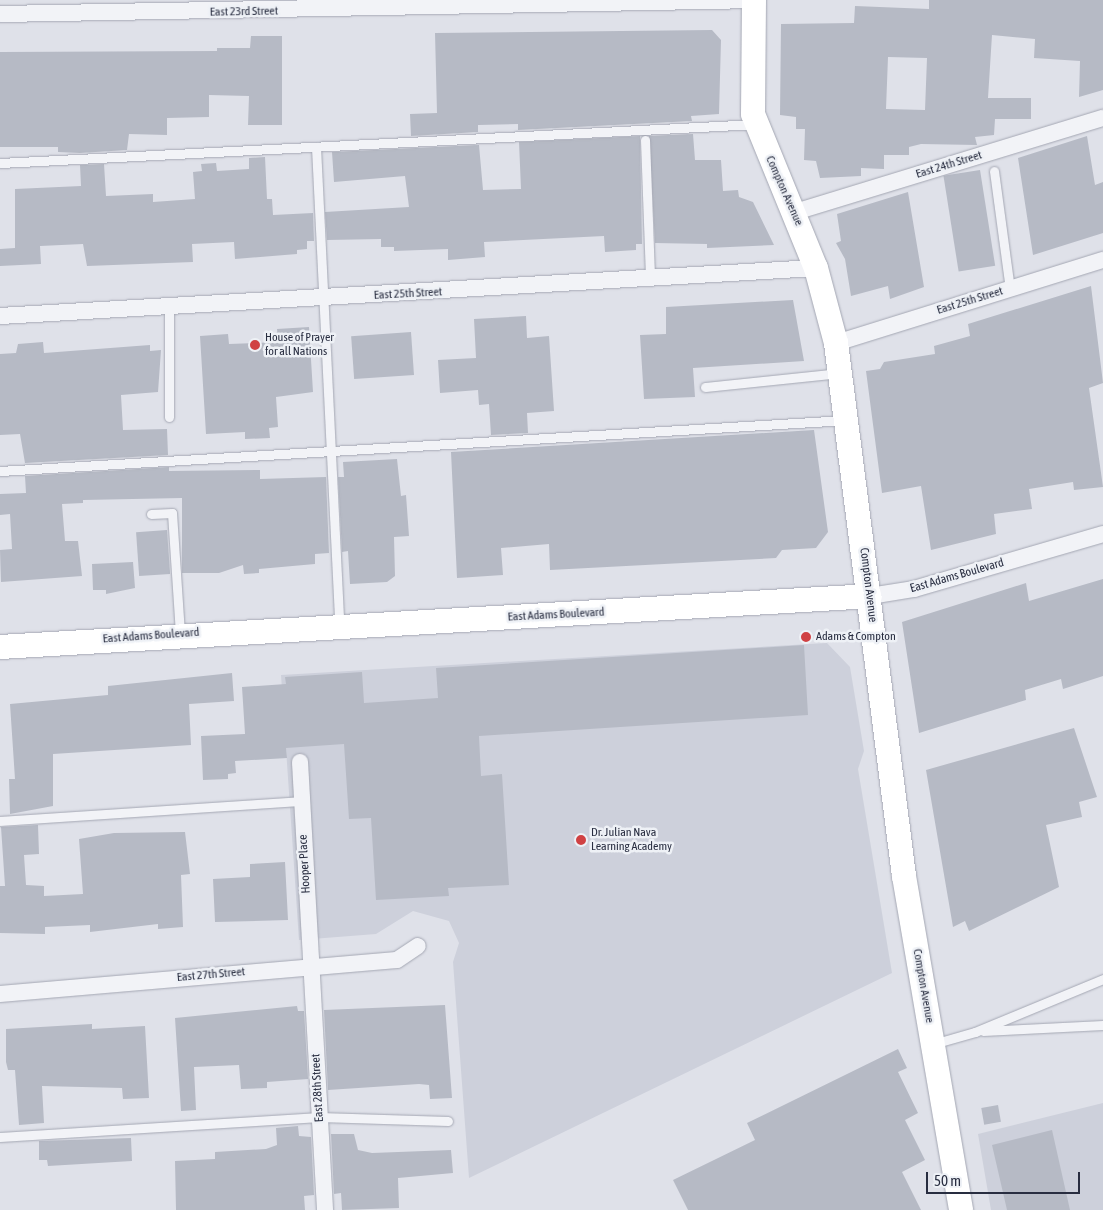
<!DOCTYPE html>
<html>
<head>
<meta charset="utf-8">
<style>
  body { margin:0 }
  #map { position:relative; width:1103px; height:1210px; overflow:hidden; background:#dfe1e9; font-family:"Asap Condensed",sans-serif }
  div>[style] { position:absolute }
  .built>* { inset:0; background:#cdd0db }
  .building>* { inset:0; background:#b6bac5; transform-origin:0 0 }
  .roads { filter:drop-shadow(0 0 1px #a4a7b3) drop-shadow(0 0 1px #a4a7b3) }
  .lane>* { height:9px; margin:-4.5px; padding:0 4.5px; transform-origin:4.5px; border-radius:4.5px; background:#f2f3f7 }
  .street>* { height:16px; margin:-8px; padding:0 8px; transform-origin:8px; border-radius:8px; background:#f2f3f7 }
  .secondary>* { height:24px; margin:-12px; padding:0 12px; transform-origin:12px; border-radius:12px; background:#fff }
  .dots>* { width:14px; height:14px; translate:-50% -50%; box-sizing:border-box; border:2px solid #eef1f6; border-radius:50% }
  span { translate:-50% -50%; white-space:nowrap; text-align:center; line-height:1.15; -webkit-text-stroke:5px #eef1f6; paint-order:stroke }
  .street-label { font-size:12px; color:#282d40 }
  .poi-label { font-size:12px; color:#282d40 }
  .left { translate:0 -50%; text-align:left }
  .scale { position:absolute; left:926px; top:1172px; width:154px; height:22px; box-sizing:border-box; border:2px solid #282d40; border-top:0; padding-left:6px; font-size:15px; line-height:18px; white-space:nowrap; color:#282d40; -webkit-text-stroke:4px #eef1f6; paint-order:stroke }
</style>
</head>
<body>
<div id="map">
  <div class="built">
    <i style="clip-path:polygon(827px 643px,850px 667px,864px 751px,858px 769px,892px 973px,469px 1178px,453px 962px,459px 943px,449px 921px,413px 911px,376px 934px,299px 940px,281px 675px)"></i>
    <i style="clip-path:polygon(1103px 1103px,1103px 1210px,991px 1210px,978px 1134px)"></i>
  </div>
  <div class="building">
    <i style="clip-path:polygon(evenodd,929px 0,1103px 0,1103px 90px,1079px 97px,1080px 61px,1034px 58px,1035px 39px,992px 35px,988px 98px,1031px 98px,1031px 119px,995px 119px,994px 135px,975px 137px,977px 145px,921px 144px,909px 147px,909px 155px,884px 155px,884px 169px,861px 168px,861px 176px,820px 178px,816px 161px,804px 160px,805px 129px,796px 129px,796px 117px,780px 115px,781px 24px,854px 23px,855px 6px,929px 9px,929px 0,888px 57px,927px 58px,925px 110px,886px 109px,888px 57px)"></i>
    <i style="clip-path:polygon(712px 30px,721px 40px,719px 114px,691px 116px,692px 121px,518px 130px,518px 124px,478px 125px,478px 132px,411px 136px,410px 114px,437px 113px,435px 33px)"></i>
    <i style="clip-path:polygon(251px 36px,282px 36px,282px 125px,248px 125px,249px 96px,209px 95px,209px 117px,167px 118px,167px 135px,129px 134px,127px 150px,80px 153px,58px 152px,58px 147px,0 147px,0 52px,217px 51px,217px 48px,250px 48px)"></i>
    <i style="clip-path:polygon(693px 134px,695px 160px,721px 160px,723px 191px,738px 190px,739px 197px,753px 202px,774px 245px,707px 248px,707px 244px,655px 243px,649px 136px)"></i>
    <i style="clip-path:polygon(640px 136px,642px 244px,636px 244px,636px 250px,605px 252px,604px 236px,484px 242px,485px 257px,448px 260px,448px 249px,394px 251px,394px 247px,381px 247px,381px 239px,327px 240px,325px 212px,409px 207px,405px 176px,334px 182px,332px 152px,479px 145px,483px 190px,521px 189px,519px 142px)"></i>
    <i style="clip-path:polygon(1087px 136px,1095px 185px,1103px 182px,1103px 233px,1033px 255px,1018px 158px)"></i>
    <i style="clip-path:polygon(265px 157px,267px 199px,272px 199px,273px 215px,313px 213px,314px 241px,307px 241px,307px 249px,297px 250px,297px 254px,235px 259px,234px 242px,192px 244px,193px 262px,87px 266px,83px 244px,40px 246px,41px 264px,0 266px,0 249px,15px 248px,15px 189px,81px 186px,80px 165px,104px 164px,106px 196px,153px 194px,153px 202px,195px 199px,193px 172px,202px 171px,201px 164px,216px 163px,217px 171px,249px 169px,249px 158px)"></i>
    <i style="left:980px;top:170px;width:97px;height:37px;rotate:81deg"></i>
    <i style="clip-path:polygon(908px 192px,924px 287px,890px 299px,888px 286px,851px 296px,845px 259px,836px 243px,841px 241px,837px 214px)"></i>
    <i style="clip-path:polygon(1091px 286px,1103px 383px,1089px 388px,1103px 487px,1074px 490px,1073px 482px,1029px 489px,1032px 509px,994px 514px,996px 534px,931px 550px,921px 486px,882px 493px,866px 371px,880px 369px,884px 362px,935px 354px,934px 346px,970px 336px,968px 324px)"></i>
    <i style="clip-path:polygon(793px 300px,804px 361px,693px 368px,695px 397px,644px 399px,640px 335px,666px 334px,666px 307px)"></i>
    <i style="clip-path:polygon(526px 316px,527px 338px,549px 336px,554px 411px,527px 413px,528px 433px,491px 435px,489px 404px,479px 405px,478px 390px,440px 393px,438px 360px,476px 358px,474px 319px)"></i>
    <i style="clip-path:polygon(309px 327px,313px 392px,276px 397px,278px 427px,269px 428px,270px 438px,245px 439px,245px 432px,206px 434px,200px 336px,228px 334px,229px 344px,278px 342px,277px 329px)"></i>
    <i style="left:411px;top:332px;width:43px;height:60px;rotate:86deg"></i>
    <i style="clip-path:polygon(43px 342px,44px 353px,150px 345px,150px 351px,161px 350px,158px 392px,121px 395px,123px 430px,167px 429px,168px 455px,25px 463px,20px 434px,0 435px,0 354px,16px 353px,18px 344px)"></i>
    <i style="clip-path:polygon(814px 430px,828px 532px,816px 548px,782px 550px,776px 558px,550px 570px,549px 544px,501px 548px,503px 575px,457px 578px,451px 452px)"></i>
    <i style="clip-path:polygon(397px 459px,401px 496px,406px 495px,409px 536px,394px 537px,395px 576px,387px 582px,350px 584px,348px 551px,342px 552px,338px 477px,344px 477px,343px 462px)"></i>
    <i style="clip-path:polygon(169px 467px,169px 471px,260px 470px,260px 479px,326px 477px,329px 553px,315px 554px,315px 564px,259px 569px,259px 573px,244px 574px,243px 565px,219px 573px,182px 573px,182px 498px,83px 500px,83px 503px,62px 504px,65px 541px,78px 541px,82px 576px,1px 582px,0 550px,12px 549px,10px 514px,0 515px,0 494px,26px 493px,25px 476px)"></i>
    <i style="left:167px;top:530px;width:44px;height:31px;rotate:86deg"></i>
    <i style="clip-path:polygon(133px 562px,135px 588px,106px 594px,106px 590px,93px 590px,92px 564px)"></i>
    <i style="clip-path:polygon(1103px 579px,1103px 676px,1063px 689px,1061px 679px,1025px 690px,1026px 700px,919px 733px,902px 622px,1026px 583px,1029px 601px)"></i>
    <i style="clip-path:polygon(804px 645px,808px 715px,479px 736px,481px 776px,502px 774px,509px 885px,448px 888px,449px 896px,376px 900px,371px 818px,349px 819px,344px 744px,286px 748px,287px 758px,235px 761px,236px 773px,228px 774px,228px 779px,203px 780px,201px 736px,245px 734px,242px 687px,286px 684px,285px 677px,362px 672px,364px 703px,438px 698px,436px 668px)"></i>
    <i style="clip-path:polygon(232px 673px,234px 701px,189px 704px,191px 745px,53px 754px,53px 806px,10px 814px,9px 779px,15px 779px,10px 704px,108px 695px,108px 686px)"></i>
    <i style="clip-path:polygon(1074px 728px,1097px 797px,1079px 802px,1082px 817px,1046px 825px,1059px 887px,969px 931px,965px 921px,953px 927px,926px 770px)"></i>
    <i style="clip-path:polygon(38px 825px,39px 854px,24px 855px,26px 885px,44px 886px,44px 896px,83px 894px,79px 839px,114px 833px,185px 832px,190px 874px,181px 875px,183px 927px,158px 929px,158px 924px,90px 932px,90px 925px,45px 927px,45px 934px,0 933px,0 886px,5px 886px,1px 827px)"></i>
    <i style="clip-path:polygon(285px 862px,288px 920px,215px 922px,213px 879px,250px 877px,250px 864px)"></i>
    <i style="clip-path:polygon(445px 1005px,452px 1098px,430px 1099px,429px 1085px,419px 1084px,328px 1090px,324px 1010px)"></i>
    <i style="clip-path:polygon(297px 1006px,298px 1011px,304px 1011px,308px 1079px,267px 1082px,267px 1088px,241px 1089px,239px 1065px,194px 1067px,196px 1110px,181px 1111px,175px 1018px)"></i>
    <i style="clip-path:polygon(92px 1024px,92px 1029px,145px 1026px,149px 1098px,123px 1099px,122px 1088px,42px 1086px,44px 1123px,19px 1125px,15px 1070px,8px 1070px,6px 1062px,6px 1029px)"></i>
    <i style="clip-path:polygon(898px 1049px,907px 1068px,898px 1072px,918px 1113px,905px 1120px,925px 1160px,902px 1172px,921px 1210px,688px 1210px,673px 1180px,755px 1140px,747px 1123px)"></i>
    <i style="left:998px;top:1105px;width:17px;height:17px;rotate:80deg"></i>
    <i style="clip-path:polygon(298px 1126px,299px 1136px,311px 1137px,314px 1195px,304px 1196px,305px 1210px,176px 1210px,175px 1161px,215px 1159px,215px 1152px,266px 1149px,277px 1145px,276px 1128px)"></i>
    <i style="clip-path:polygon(1052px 1130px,1070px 1210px,1007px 1210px,992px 1145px)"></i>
    <i style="clip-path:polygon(331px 1134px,354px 1134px,358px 1150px,372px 1153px,451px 1150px,453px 1173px,398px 1178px,399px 1208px,342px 1210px,341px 1193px,334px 1194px)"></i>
    <i style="clip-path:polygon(131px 1138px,132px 1161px,48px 1166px,47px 1160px,39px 1160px,39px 1141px)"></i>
  </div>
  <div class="roads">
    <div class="lane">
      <i style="left:645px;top:140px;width:139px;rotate:87.9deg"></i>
      <i style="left:316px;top:147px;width:479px;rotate:87.2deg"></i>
      <i style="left:0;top:163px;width:757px;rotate:-2.95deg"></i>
      <i style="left:994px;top:171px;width:119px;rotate:82.3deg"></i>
      <i style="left:169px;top:307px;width:110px;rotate:90deg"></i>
      <i style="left:705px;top:387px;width:136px;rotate:-5.9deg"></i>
      <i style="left:0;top:471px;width:848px;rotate:-3.45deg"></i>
      <i style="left:151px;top:514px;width:21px;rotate:-3deg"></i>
      <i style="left:172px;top:513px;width:121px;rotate:86.2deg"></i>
      <i style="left:0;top:821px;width:303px;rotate:-3.8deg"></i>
      <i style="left:983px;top:1031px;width:120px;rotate:-2.9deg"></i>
      <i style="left:933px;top:1044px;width:44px;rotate:-15.9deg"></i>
      <i style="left:975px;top:1032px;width:139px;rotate:-22.5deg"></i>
      <i style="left:0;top:1137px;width:320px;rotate:-3.6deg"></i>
      <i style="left:319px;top:1117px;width:129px;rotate:1.8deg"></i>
    </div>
    <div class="street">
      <i style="left:0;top:14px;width:757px;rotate:-1.06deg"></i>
      <i style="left:795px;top:212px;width:322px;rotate:-17deg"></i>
      <i style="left:0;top:316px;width:817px;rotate:-3.37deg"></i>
      <i style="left:836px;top:343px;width:280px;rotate:-17.3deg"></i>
      <i style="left:870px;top:596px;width:45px;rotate:-9deg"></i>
      <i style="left:914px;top:589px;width:197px;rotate:-16.2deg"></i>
      <i style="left:300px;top:762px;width:449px;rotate:86.8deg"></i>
      <i style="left:0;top:994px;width:398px;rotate:-4.9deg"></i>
      <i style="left:397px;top:960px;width:25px;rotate:-34deg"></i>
    </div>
    <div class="secondary">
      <i style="left:754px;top:0;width:114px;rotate:90.5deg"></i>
      <i style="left:753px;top:114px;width:166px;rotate:67.8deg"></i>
      <i style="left:816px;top:268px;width:78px;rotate:75.1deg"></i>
      <i style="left:836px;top:343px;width:537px;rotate:82.73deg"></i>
      <i style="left:904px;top:876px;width:339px;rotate:80.3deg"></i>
      <i style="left:0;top:647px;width:871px;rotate:-3.35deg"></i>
    </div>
  </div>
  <div class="dots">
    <i style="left:255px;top:345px;background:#d04143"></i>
    <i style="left:806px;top:637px;background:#d04143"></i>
    <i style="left:581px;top:840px;background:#d04143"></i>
  </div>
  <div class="street-label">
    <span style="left:244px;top:12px;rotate:-1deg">East 23rd Street</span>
    <span style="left:949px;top:165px;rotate:-17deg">East 24th Street</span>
    <span style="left:784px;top:191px;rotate:66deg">Compton Avenue</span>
    <span style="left:408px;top:294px;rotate:-3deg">East 25th Street</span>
    <span style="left:970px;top:301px;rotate:-17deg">East 25th Street</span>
    <span style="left:957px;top:576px;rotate:-16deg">East Adams Boulevard</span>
    <span style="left:868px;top:585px;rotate:83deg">Compton Avenue</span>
    <span style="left:556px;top:615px;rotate:-3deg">East Adams Boulevard</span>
    <span style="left:151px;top:636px;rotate:-4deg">East Adams Boulevard</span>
    <span style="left:305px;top:864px;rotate:-93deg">Hooper Place</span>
    <span style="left:211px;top:975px;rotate:-5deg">East 27th Street</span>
    <span style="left:923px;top:986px;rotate:80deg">Compton Avenue</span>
    <span style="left:318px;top:1088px;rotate:-93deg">East 28th Street</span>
  </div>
  <div class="poi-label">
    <span class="left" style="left:265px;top:345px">House of Prayer<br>for all Nations</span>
    <span class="left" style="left:816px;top:637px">Adams &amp; Compton</span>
    <span class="left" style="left:591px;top:840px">Dr. Julian Nava<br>Learning Academy</span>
  </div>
  <div class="scale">50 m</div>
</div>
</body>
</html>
